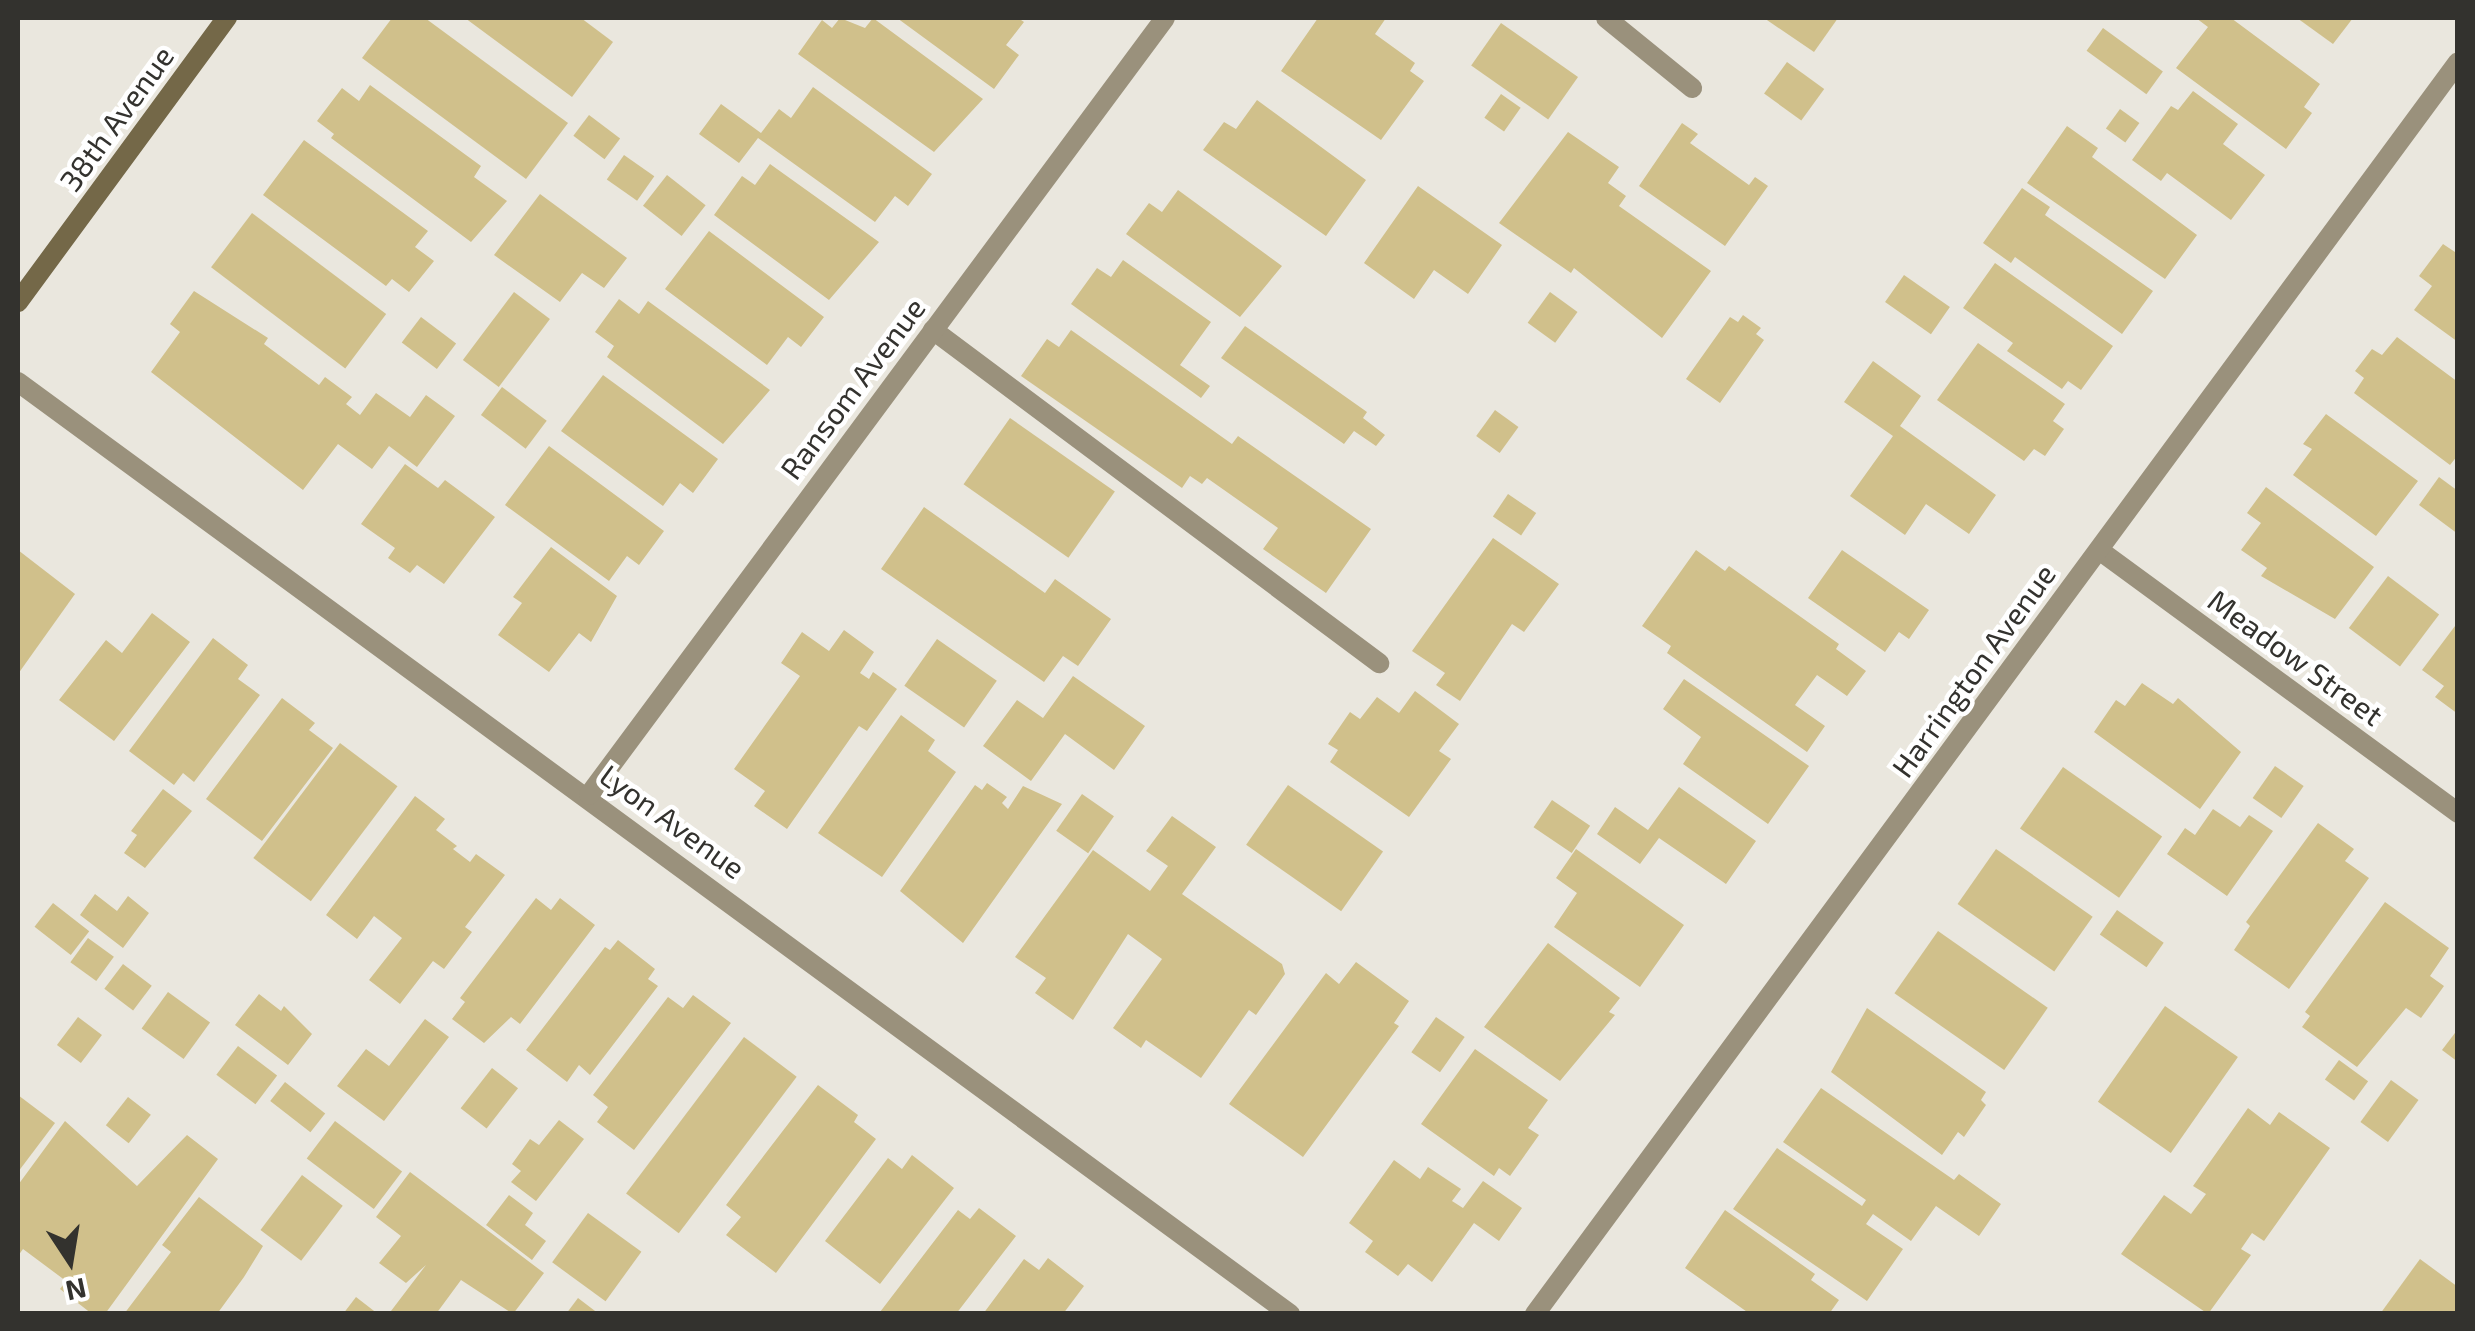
<!DOCTYPE html>
<html>
<head>
<meta charset="utf-8">
<style>
  body { margin:0 }
  #map { position:relative; width:2475px; height:1331px; overflow:hidden; background:#eae7de; font-family:"Exo 2",sans-serif }
  div>[style] { position:absolute }
  .building>* { inset:0; background:#d0c08b; transform-origin:0 0 }
  .lane>* { height:20px; margin:-10px; padding:0 10px; transform-origin:10px; border-radius:10px; background:#9a917c }
  .street>* { height:20px; margin:-10px; padding:0 10px; transform-origin:10px; border-radius:10px; background:#9a917c }
  .secondary>* { height:20px; margin:-10px; padding:0 10px; transform-origin:10px; border-radius:10px; background:#746848 }
  span { translate:-50% -50%; white-space:nowrap; text-align:center; line-height:1.15; -webkit-text-stroke:9px #fff; paint-order:stroke }
  .street-label { font-size:30px; color:#33322e }
  .frame { position:absolute; inset:0; border:20px solid #33322e; pointer-events:none }
  .north { position:absolute; left:20px; top:1211px; width:100px; height:100px; -webkit-text-stroke:8px #fff; paint-order:stroke; rotate:168deg; font-size:28px; font-weight:700; line-height:40px; text-align:center; color:#33322e }
  .north::after { content:''; display:block; margin:auto; width:35px; height:45px; background:#33322e; clip-path:polygon(50% 0,100% 100%,50% 72%,0 100%) }
</style>
</head>
<body>
<div id="map">
  <div class="building">
    <i style="clip-path:polygon(392px 18px,425px 18px,568px 123px,526px 179px,362px 58px)"></i>
    <i style="clip-path:polygon(465px 18px,581px 18px,613px 42px,572px 97px)"></i>
    <i style="clip-path:polygon(840px 18px,865px 28px,873px 18px,983px 99px,934px 152px,798px 54px,822px 20px,832px 28px)"></i>
    <i style="clip-path:polygon(897px 18px,1018px 18px,1024px 22px,1006px 45px,1019px 55px,994px 89px)"></i>
    <i style="clip-path:polygon(1318px 18px,1386px 18px,1375px 34px,1415px 63px,1410px 71px,1424px 81px,1381px 140px,1281px 71px)"></i>
    <i style="clip-path:polygon(1764px 18px,1838px 18px,1814px 52px)"></i>
    <i style="clip-path:polygon(2196px 18px,2231px 18px,2320px 84px,2304px 107px,2312px 113px,2286px 149px,2176px 68px,2208px 27px)"></i>
    <i style="clip-path:polygon(2297px 18px,2353px 18px,2333px 44px)"></i>
    <i style="left:1501px;top:23px;width:94px;height:52px;rotate:35deg"></i>
    <i style="left:2103px;top:28px;width:74px;height:28px;rotate:36deg"></i>
    <i style="left:1787px;top:62px;width:46px;height:39px;rotate:36deg"></i>
    <i style="clip-path:polygon(370px 85px,481px 166px,474px 177px,507px 201px,471px 242px,331px 138px,334px 134px,317px 121px,342px 88px,359px 101px)"></i>
    <i style="clip-path:polygon(813px 87px,932px 174px,908px 206px,895px 196px,875px 222px,758px 138px,739px 163px,699px 134px,721px 104px,761px 133px,779px 109px,791px 118px)"></i>
    <i style="clip-path:polygon(2193px 91px,2238px 124px,2223px 144px,2265px 175px,2231px 220px,2167px 173px,2161px 181px,2132px 160px,2171px 106px,2178px 110px)"></i>
    <i style="left:1501px;top:94px;width:24px;height:29px;rotate:35deg"></i>
    <i style="clip-path:polygon(1257px 100px,1366px 180px,1326px 236px,1203px 150px,1224px 122px,1236px 129px)"></i>
    <i style="left:2120px;top:109px;width:24px;height:24px;rotate:36deg"></i>
    <i style="left:589px;top:115px;width:39px;height:26px;rotate:37deg"></i>
    <i style="clip-path:polygon(1682px 123px,1698px 134px,1690px 143px,1749px 185px,1755px 177px,1768px 186px,1725px 246px,1639px 186px)"></i>
    <i style="clip-path:polygon(2067px 126px,2098px 148px,2092px 157px,2197px 235px,2165px 279px,2027px 183px)"></i>
    <i style="clip-path:polygon(1568px 132px,1619px 167px,1608px 183px,1626px 196px,1619px 206px,1711px 271px,1662px 338px,1574px 268px,1571px 273px,1499px 223px)"></i>
    <i style="clip-path:polygon(304px 140px,428px 231px,415px 247px,434px 261px,409px 292px,392px 279px,386px 286px,263px 195px)"></i>
    <i style="left:624px;top:155px;width:37px;height:30px;rotate:35deg"></i>
    <i style="clip-path:polygon(770px 164px,879px 242px,829px 300px,714px 215px,742px 176px,755px 185px)"></i>
    <i style="left:667px;top:175px;width:49px;height:39px;rotate:38deg"></i>
    <i style="clip-path:polygon(1418px 186px,1502px 245px,1468px 294px,1434px 270px,1414px 299px,1364px 263px)"></i>
    <i style="clip-path:polygon(2022px 188px,2050px 207px,2045px 215px,2153px 291px,2122px 334px,2015px 257px,2011px 263px,1983px 243px)"></i>
    <i style="clip-path:polygon(1178px 190px,1282px 266px,1240px 317px,1126px 234px,1149px 203px,1162px 212px)"></i>
    <i style="clip-path:polygon(540px 194px,627px 258px,604px 288px,582px 273px,560px 302px,494px 255px)"></i>
    <i style="left:252px;top:213px;width:168px;height:68px;rotate:37deg"></i>
    <i style="clip-path:polygon(709px 231px,824px 317px,801px 347px,788px 337px,767px 365px,665px 289px)"></i>
    <i style="clip-path:polygon(2443px 244px,2458px 254px,2458px 342px,2414px 310px,2432px 286px,2419px 276px)"></i>
    <i style="clip-path:polygon(1123px 260px,1211px 322px,1180px 365px,1210px 386px,1201px 398px,1071px 304px,1097px 268px,1111px 277px)"></i>
    <i style="clip-path:polygon(1995px 263px,2113px 346px,2081px 390px,2068px 381px,2062px 389px,2007px 351px,2013px 343px,1963px 308px)"></i>
    <i style="left:1904px;top:275px;width:56px;height:33px;rotate:35deg"></i>
    <i style="clip-path:polygon(194px 291px,268px 338px,264px 344px,319px 385px,325px 377px,352px 397px,346px 404px,360px 415px,376px 393px,410px 417px,426px 395px,455px 416px,417px 467px,389px 446px,372px 469px,338px 444px,303px 490px,151px 372px,180px 332px,170px 324px)"></i>
    <i style="left:514px;top:292px;width:45px;height:85px;rotate:37deg"></i>
    <i style="left:1550px;top:292px;width:34px;height:38px;rotate:36deg"></i>
    <i style="clip-path:polygon(619px 299px,639px 314px,648px 301px,770px 390px,723px 444px,607px 357px,614px 346px,595px 332px)"></i>
    <i style="clip-path:polygon(1743px 315px,1761px 328px,1756px 334px,1764px 340px,1720px 403px,1686px 379px,1730px 317px,1738px 322px)"></i>
    <i style="left:421px;top:317px;width:44px;height:32px;rotate:37deg"></i>
    <i style="clip-path:polygon(1245px 326px,1367px 412px,1363px 418px,1385px 435px,1376px 446px,1354px 431px,1344px 444px,1221px 358px)"></i>
    <i style="clip-path:polygon(1071px 330px,1232px 444px,1238px 436px,1371px 529px,1326px 593px,1263px 549px,1278px 528px,1207px 478px,1202px 484px,1190px 476px,1182px 488px,1021px 376px,1047px 339px,1059px 347px)"></i>
    <i style="clip-path:polygon(2397px 337px,2458px 382px,2458px 455px,2450px 465px,2354px 393px,2364px 378px,2355px 371px,2372px 349px,2382px 355px)"></i>
    <i style="clip-path:polygon(1978px 343px,2065px 404px,2053px 421px,2064px 429px,2045px 456px,2034px 449px,2024px 461px,1937px 400px)"></i>
    <i style="clip-path:polygon(1873px 361px,1921px 396px,1900px 426px,1996px 495px,1969px 534px,1926px 504px,1905px 535px,1850px 496px,1893px 436px,1844px 402px)"></i>
    <i style="clip-path:polygon(603px 375px,718px 459px,693px 493px,680px 483px,663px 506px,561px 431px)"></i>
    <i style="left:502px;top:387px;width:56px;height:35px;rotate:37deg"></i>
    <i style="left:1495px;top:410px;width:29px;height:32px;rotate:36deg"></i>
    <i style="clip-path:polygon(2326px 414px,2418px 481px,2376px 536px,2293px 475px,2312px 449px,2303px 444px)"></i>
    <i style="left:1010px;top:418px;width:128px;height:81px;rotate:35deg"></i>
    <i style="clip-path:polygon(549px 446px,664px 531px,639px 565px,627px 556px,609px 581px,505px 505px)"></i>
    <i style="clip-path:polygon(405px 464px,438px 488px,445px 480px,495px 517px,444px 584px,417px 565px,410px 573px,388px 558px,395px 548px,361px 524px)"></i>
    <i style="clip-path:polygon(2439px 477px,2458px 491px,2458px 534px,2419px 505px)"></i>
    <i style="clip-path:polygon(2266px 487px,2374px 567px,2335px 619px,2261px 576px,2267px 568px,2241px 550px,2261px 523px,2247px 513px)"></i>
    <i style="left:1508px;top:494px;width:34px;height:27px;rotate:34deg"></i>
    <i style="clip-path:polygon(924px 507px,1045px 593px,1055px 579px,1111px 619px,1078px 666px,1063px 656px,1044px 682px,881px 569px)"></i>
    <i style="clip-path:polygon(1493px 538px,1559px 584px,1524px 632px,1512px 624px,1460px 701px,1436px 685px,1445px 673px,1412px 651px)"></i>
    <i style="clip-path:polygon(551px 547px,617px 596px,591px 642px,579px 633px,549px 672px,498px 635px,522px 603px,513px 597px)"></i>
    <i style="clip-path:polygon(18px 550px,75px 594px,18px 674px)"></i>
    <i style="clip-path:polygon(1696px 550px,1725px 571px,1729px 566px,1839px 644px,1836px 649px,1866px 671px,1847px 696px,1817px 675px,1795px 705px,1825px 726px,1807px 752px,1667px 653px,1671px 646px,1642px 626px)"></i>
    <i style="clip-path:polygon(1842px 550px,1929px 610px,1909px 639px,1899px 632px,1885px 652px,1808px 598px)"></i>
    <i style="left:2388px;top:576px;width:64px;height:65px;rotate:37deg"></i>
    <i style="clip-path:polygon(152px 613px,190px 642px,114px 741px,59px 700px,106px 640px,122px 653px)"></i>
    <i style="clip-path:polygon(2458px 622px,2458px 714px,2435px 697px,2444px 686px,2422px 670px)"></i>
    <i style="clip-path:polygon(844px 630px,874px 652px,860px 673px,869px 679px,873px 672px,897px 689px,867px 731px,859px 726px,787px 829px,754px 806px,765px 791px,734px 769px,800px 676px,781px 663px,802px 632px,829px 651px)"></i>
    <i style="clip-path:polygon(213px 638px,248px 665px,238px 679px,260px 695px,194px 782px,183px 773px,174px 785px,129px 751px)"></i>
    <i style="left:937px;top:639px;width:73px;height:57px;rotate:35deg"></i>
    <i style="clip-path:polygon(1073px 676px,1145px 726px,1114px 770px,1065px 734px,1031px 781px,983px 746px,1017px 700px,1043px 718px)"></i>
    <i style="clip-path:polygon(1684px 679px,1809px 766px,1768px 824px,1683px 764px,1701px 737px,1663px 709px)"></i>
    <i style="clip-path:polygon(2142px 683px,2173px 704px,2178px 698px,2241px 752px,2200px 809px,2094px 732px,2116px 700px,2125px 706px)"></i>
    <i style="clip-path:polygon(1415px 691px,1459px 724px,1439px 751px,1451px 759px,1409px 817px,1330px 762px,1338px 750px,1328px 744px,1350px 712px,1360px 719px,1377px 697px,1399px 713px)"></i>
    <i style="clip-path:polygon(282px 698px,315px 723px,309px 730px,333px 748px,262px 841px,206px 799px)"></i>
    <i style="clip-path:polygon(901px 715px,935px 740px,928px 751px,956px 772px,882px 877px,818px 833px)"></i>
    <i style="left:340px;top:743px;width:72px;height:144px;rotate:37deg"></i>
    <i style="left:2275px;top:766px;width:35px;height:39px;rotate:35deg"></i>
    <i style="left:2063px;top:767px;width:121px;height:75px;rotate:35deg"></i>
    <i style="clip-path:polygon(987px 783px,1007px 797px,1002px 803px,1008px 809px,1023px 786px,1062px 804px,963px 943px,900px 891px,975px 785px,982px 790px)"></i>
    <i style="left:1288px;top:785px;width:116px;height:73px;rotate:35deg"></i>
    <i style="clip-path:polygon(1679px 787px,1756px 841px,1726px 884px,1659px 838px,1640px 864px,1597px 834px,1615px 807px,1648px 830px)"></i>
    <i style="clip-path:polygon(163px 789px,192px 811px,145px 868px,124px 853px,137px 835px,131px 831px)"></i>
    <i style="left:1082px;top:794px;width:39px;height:45px;rotate:35deg"></i>
    <i style="clip-path:polygon(415px 796px,445px 819px,436px 830px,457px 846px,453px 849px,470px 862px,476px 854px,505px 875px,465px 927px,472px 932px,444px 969px,433px 961px,400px 1004px,369px 980px,402px 938px,374px 916px,357px 939px,326px 915px)"></i>
    <i style="left:1552px;top:800px;width:46px;height:33px;rotate:34deg"></i>
    <i style="clip-path:polygon(2213px 809px,2240px 827px,2249px 815px,2273px 831px,2227px 896px,2167px 854px,2185px 828px,2195px 835px)"></i>
    <i style="clip-path:polygon(1172px 816px,1216px 847px,1182px 894px,1282px 964px,1285px 974px,1256px 1015px,1249px 1010px,1201px 1078px,1146px 1040px,1141px 1048px,1113px 1028px,1162px 959px,1128px 934px,1073px 1020px,1035px 993px,1046px 978px,1015px 957px,1093px 850px,1150px 891px,1168px 866px,1146px 851px)"></i>
    <i style="clip-path:polygon(2318px 823px,2354px 849px,2345px 861px,2369px 878px,2289px 989px,2234px 950px,2250px 926px,2246px 922px)"></i>
    <i style="clip-path:polygon(1576px 849px,1684px 925px,1640px 987px,1554px 927px,1577px 893px,1556px 878px)"></i>
    <i style="left:1996px;top:849px;width:118px;height:67px;rotate:35deg"></i>
    <i style="clip-path:polygon(95px 894px,117px 911px,128px 896px,149px 913px,123px 948px,80px 915px)"></i>
    <i style="clip-path:polygon(536px 898px,551px 910px,560px 898px,595px 925px,520px 1024px,511px 1017px,484px 1043px,452px 1019px,465px 1002px,460px 998px)"></i>
    <i style="clip-path:polygon(2385px 902px,2449px 948px,2430px 976px,2444px 986px,2421px 1018px,2406px 1008px,2357px 1067px,2302px 1027px,2310px 1016px,2305px 1012px)"></i>
    <i style="left:53px;top:903px;width:46px;height:30px;rotate:38deg"></i>
    <i style="left:2117px;top:910px;width:57px;height:30px;rotate:35deg"></i>
    <i style="left:1938px;top:931px;width:134px;height:76px;rotate:35deg"></i>
    <i style="left:88px;top:938px;width:32px;height:30px;rotate:36deg"></i>
    <i style="clip-path:polygon(618px 940px,655px 969px,648px 979px,658px 986px,590px 1075px,579px 1065px,567px 1082px,526px 1050px,605px 947px,610px 950px)"></i>
    <i style="clip-path:polygon(1548px 943px,1620px 998px,1609px 1012px,1615px 1015px,1560px 1081px,1484px 1027px)"></i>
    <i style="clip-path:polygon(1356px 962px,1409px 1001px,1394px 1023px,1399px 1026px,1303px 1157px,1229px 1104px,1326px 973px,1339px 984px)"></i>
    <i style="left:123px;top:964px;width:36px;height:31px;rotate:37deg"></i>
    <i style="left:168px;top:992px;width:52px;height:45px;rotate:36deg"></i>
    <i style="clip-path:polygon(259px 994px,281px 1011px,284px 1006px,312px 1034px,288px 1065px,235px 1025px)"></i>
    <i style="clip-path:polygon(693px 995px,731px 1023px,634px 1150px,597px 1122px,608px 1107px,593px 1095px,668px 997px,683px 1008px)"></i>
    <i style="left:2165px;top:1006px;width:89px;height:117px;rotate:35deg"></i>
    <i style="clip-path:polygon(1867px 1008px,1986px 1092px,1981px 1100px,1986px 1105px,1964px 1137px,1958px 1132px,1942px 1155px,1831px 1072px)"></i>
    <i style="left:78px;top:1017px;width:30px;height:35px;rotate:37deg"></i>
    <i style="left:1436px;top:1017px;width:35px;height:43px;rotate:35deg"></i>
    <i style="clip-path:polygon(425px 1019px,449px 1037px,384px 1121px,337px 1086px,366px 1049px,389px 1066px)"></i>
    <i style="clip-path:polygon(2458px 1029px,2458px 1062px,2442px 1050px)"></i>
    <i style="left:744px;top:1037px;width:66px;height:196px;rotate:37deg"></i>
    <i style="left:238px;top:1046px;width:49px;height:36px;rotate:37deg"></i>
    <i style="clip-path:polygon(1475px 1049px,1548px 1100px,1528px 1128px,1539px 1135px,1510px 1176px,1499px 1168px,1494px 1176px,1421px 1124px)"></i>
    <i style="left:2339px;top:1060px;width:36px;height:24px;rotate:36deg"></i>
    <i style="left:492px;top:1068px;width:33px;height:51px;rotate:38deg"></i>
    <i style="left:2391px;top:1080px;width:34px;height:52px;rotate:36deg"></i>
    <i style="left:285px;top:1082px;width:51px;height:24px;rotate:38deg"></i>
    <i style="clip-path:polygon(818px 1085px,858px 1115px,854px 1122px,876px 1139px,776px 1273px,726px 1235px,741px 1217px,726px 1205px)"></i>
    <i style="clip-path:polygon(1821px 1088px,1954px 1180px,1959px 1174px,2001px 1204px,1979px 1236px,1936px 1206px,1911px 1241px,1873px 1214px,1866px 1224px,1903px 1249px,1867px 1301px,1733px 1209px,1777px 1148px,1862px 1206px,1866px 1200px,1783px 1142px)"></i>
    <i style="clip-path:polygon(18px 1095px,55px 1123px,18px 1172px)"></i>
    <i style="left:128px;top:1097px;width:29px;height:36px;rotate:38deg"></i>
    <i style="clip-path:polygon(2248px 1108px,2270px 1125px,2279px 1112px,2330px 1148px,2264px 1241px,2252px 1233px,2241px 1249px,2251px 1255px,2208px 1314px,2121px 1254px,2164px 1195px,2191px 1214px,2206px 1194px,2193px 1186px)"></i>
    <i style="clip-path:polygon(559px 1120px,584px 1139px,536px 1201px,511px 1182px,521px 1171px,512px 1164px,530px 1139px,539px 1145px)"></i>
    <i style="clip-path:polygon(65px 1121px,137px 1186px,187px 1135px,218px 1159px,105px 1314px,92px 1314px,60px 1289px,66px 1281px,23px 1249px,18px 1256px,18px 1185px)"></i>
    <i style="left:335px;top:1121px;width:84px;height:47px;rotate:37deg"></i>
    <i style="clip-path:polygon(912px 1155px,954px 1188px,880px 1284px,825px 1241px,888px 1158px,902px 1169px)"></i>
    <i style="clip-path:polygon(1394px 1160px,1420px 1179px,1428px 1167px,1461px 1189px,1452px 1201px,1463px 1208px,1483px 1181px,1522px 1208px,1499px 1241px,1474px 1223px,1432px 1282px,1408px 1264px,1398px 1276px,1365px 1252px,1373px 1241px,1349px 1223px)"></i>
    <i style="clip-path:polygon(410px 1172px,544px 1273px,513px 1314px,461px 1280px,436px 1314px,391px 1311px,426px 1265px,406px 1283px,379px 1263px,401px 1236px,376px 1217px)"></i>
    <i style="left:302px;top:1175px;width:51px;height:69px;rotate:37deg"></i>
    <i style="clip-path:polygon(509px 1195px,533px 1213px,525px 1225px,546px 1241px,532px 1260px,486px 1225px)"></i>
    <i style="clip-path:polygon(199px 1197px,263px 1246px,244px 1277px,217px 1314px,124px 1314px,171px 1252px,162px 1245px)"></i>
    <i style="clip-path:polygon(979px 1208px,1016px 1236px,956px 1314px,880px 1312px,958px 1210px,970px 1219px)"></i>
    <i style="clip-path:polygon(1725px 1210px,1815px 1274px,1811px 1280px,1839px 1300px,1829px 1314px,1750px 1314px,1685px 1268px)"></i>
    <i style="left:588px;top:1213px;width:66px;height:61px;rotate:36deg"></i>
    <i style="clip-path:polygon(1048px 1258px,1084px 1286px,1063px 1314px,983px 1314px,1024px 1259px,1039px 1270px)"></i>
    <i style="clip-path:polygon(2420px 1259px,2458px 1287px,2458px 1314px,2380px 1314px)"></i>
    <i style="clip-path:polygon(356px 1297px,378px 1314px,343px 1314px)"></i>
    <i style="clip-path:polygon(578px 1298px,599px 1314px,566px 1314px)"></i>
  </div>
  <div class="lane">
    <i style="left:1606px;top:18px;width:111px;rotate:39.1deg"></i>
    <i style="left:933px;top:330px;width:557px;rotate:36.75deg"></i>
  </div>
  <div class="street">
    <i style="left:18px;top:382px;width:1577px;rotate:36.23deg"></i>
    <i style="left:2099px;top:550px;width:445px;rotate:36.2deg"></i>
    <i style="left:589px;top:795px;width:967px;rotate:-53.45deg"></i>
    <i style="left:1535px;top:1314px;width:1555px;rotate:-53.6deg"></i>
  </div>
  <div class="secondary">
    <i style="left:18px;top:302px;width:353px;rotate:-53.7deg"></i>
  </div>
  <div class="street-label">
    <span style="left:116px;top:118px;rotate:-54deg">38th Avenue</span>
    <span style="left:852px;top:388px;rotate:-53deg">Ransom Avenue</span>
    <span style="left:2296px;top:657px;rotate:36deg">Meadow Street</span>
    <span style="left:1973px;top:670px;rotate:-54deg">Harrington Avenue</span>
    <span style="left:673px;top:821px;rotate:36deg">Lyon Avenue</span>
  </div>
  <div class="frame"></div>
  <div class="north">N</div>
</div>
</body>
</html>
